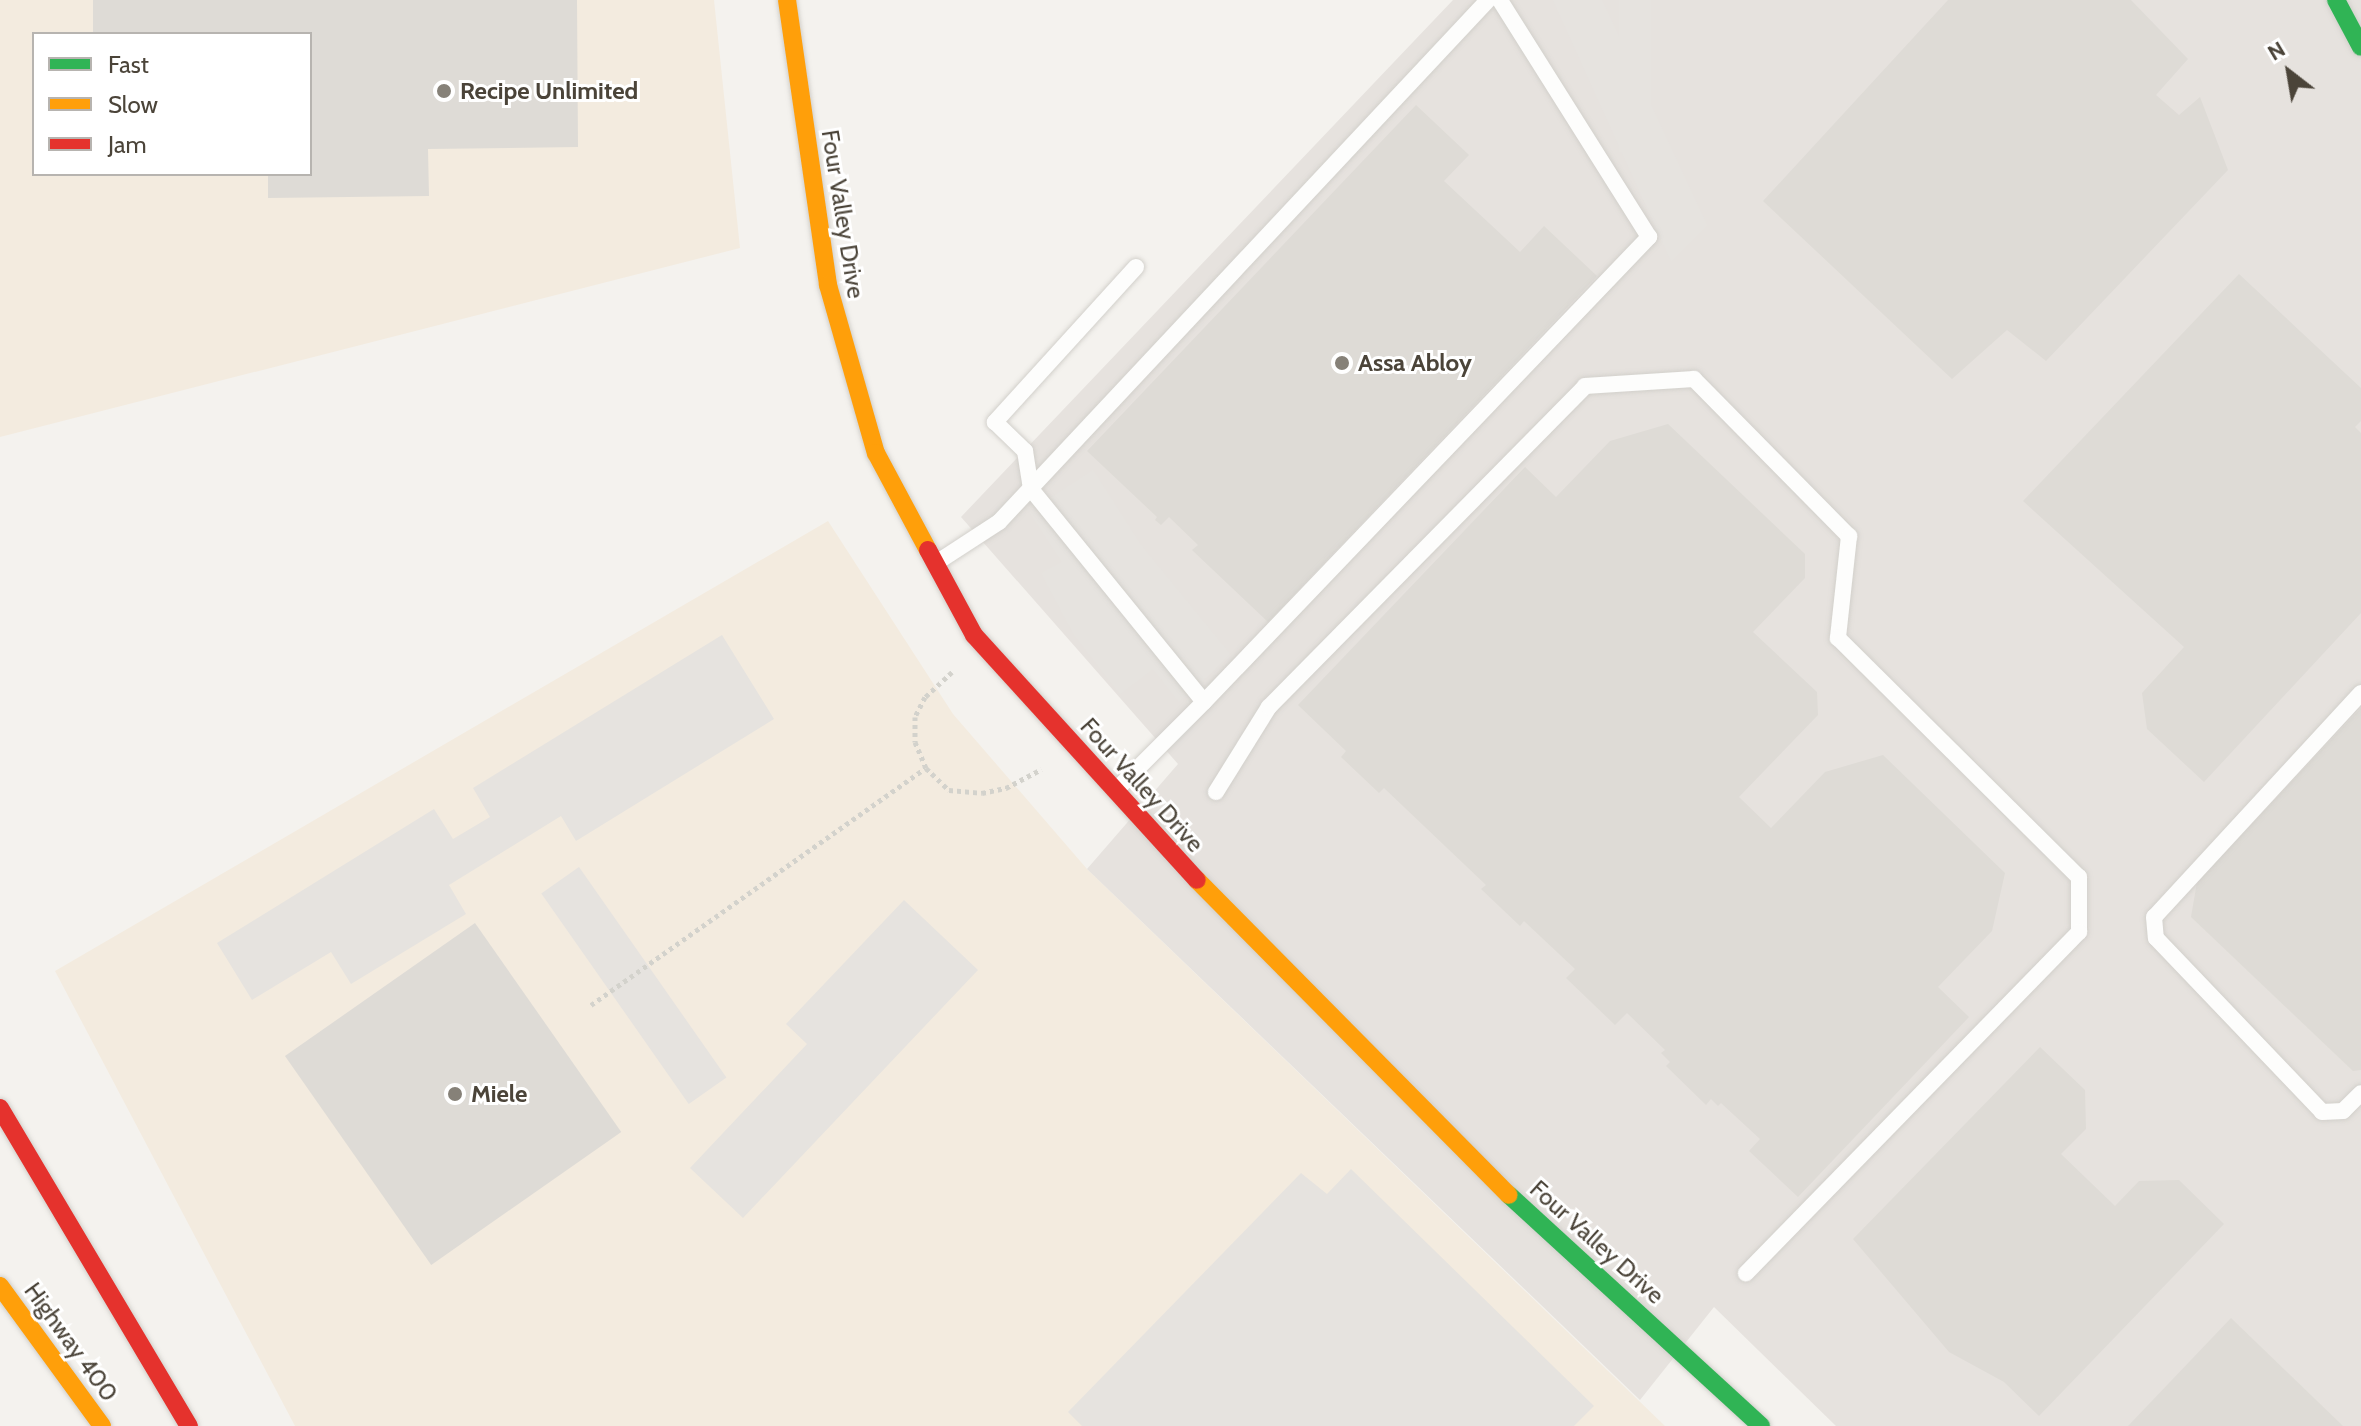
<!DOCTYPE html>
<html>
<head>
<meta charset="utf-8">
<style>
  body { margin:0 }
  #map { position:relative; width:2361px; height:1426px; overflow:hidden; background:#f4f2ee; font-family:Cabin,sans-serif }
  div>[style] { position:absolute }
  .commercial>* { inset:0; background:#f3ebdf }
  .industrial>* { inset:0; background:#e6e2de }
  .parking>* { inset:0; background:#e6e3df; transform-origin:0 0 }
  .building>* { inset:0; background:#dedbd6; transform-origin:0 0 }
  .path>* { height:5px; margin-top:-2.5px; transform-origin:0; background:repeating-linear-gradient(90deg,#d3d2cc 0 4px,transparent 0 8px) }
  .roads { filter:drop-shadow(0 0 2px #d2d0cb) drop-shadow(0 0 2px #d2d0cb) }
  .lane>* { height:16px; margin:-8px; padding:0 8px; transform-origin:8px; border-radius:8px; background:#fdfdfc }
  .fast>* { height:18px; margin:-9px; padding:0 9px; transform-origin:9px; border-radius:9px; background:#30b455 }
  .slow>* { height:18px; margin:-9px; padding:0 9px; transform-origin:9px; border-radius:9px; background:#ff9f0a }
  .jam>* { height:18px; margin:-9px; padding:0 9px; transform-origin:9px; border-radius:9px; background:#e5322d }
  .dots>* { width:22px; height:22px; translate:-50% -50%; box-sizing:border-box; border:4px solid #fff; border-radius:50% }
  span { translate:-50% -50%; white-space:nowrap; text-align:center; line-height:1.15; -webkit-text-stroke:6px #fff; paint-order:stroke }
  .poi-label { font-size:24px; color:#4b4439; font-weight:700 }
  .left { translate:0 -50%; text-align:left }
  .street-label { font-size:24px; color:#4b4439 }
  .legend { position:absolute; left:32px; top:32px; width:280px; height:144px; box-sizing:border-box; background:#fff; border:2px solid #b7b4b0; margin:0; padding:10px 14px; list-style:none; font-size:24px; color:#4b4439 }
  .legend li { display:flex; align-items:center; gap:16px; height:40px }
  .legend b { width:40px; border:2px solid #b7b4b0 }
  .north { position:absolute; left:2249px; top:32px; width:80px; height:80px; -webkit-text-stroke:6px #fff; paint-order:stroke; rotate:329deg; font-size:22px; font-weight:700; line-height:32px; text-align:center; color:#4b4439 }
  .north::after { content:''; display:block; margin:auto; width:28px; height:36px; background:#4b4439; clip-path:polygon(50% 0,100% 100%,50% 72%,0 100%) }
</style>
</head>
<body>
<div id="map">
  <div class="commercial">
    <i style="clip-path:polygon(evenodd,0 0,714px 0,740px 248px,0 437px,0 0,34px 34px,310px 34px,310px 174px,34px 174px,34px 34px)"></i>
    <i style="clip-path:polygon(828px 521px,953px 714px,1087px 869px,1665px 1426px,295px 1426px,55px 971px)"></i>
  </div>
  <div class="industrial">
    <i style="clip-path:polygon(1453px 0,2361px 0,2361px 1426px,1836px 1426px,1714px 1307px,1640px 1400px,1087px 869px,1178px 764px,961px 517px)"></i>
  </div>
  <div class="parking">
    <i style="clip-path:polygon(1553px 0,1602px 0,1707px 225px,1671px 261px)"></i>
    <i style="left:1619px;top:0;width:32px;height:152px"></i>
    <i style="clip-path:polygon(1093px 470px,1141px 545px,1231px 655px,1179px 702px,1153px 669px,1120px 694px,1074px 635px,1041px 573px,1062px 562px,1029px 512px)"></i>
    <i style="clip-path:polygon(722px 635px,774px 719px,576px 841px,561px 816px,449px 885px,466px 914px,351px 984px,331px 952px,252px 1000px,217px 943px,434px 809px,453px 839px,490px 817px,473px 788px)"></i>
    <i style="left:579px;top:867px;width:257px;height:46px;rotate:55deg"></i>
    <i style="clip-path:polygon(904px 900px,978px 970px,743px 1218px,690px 1168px,807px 1044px,786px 1024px)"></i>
    <i style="clip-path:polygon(1351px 1169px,1594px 1406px,1574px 1426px,1082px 1426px,1068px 1412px,1301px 1173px,1327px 1194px)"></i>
  </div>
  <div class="building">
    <i style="clip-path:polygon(93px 0,577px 0,578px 147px,428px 149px,429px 196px,268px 198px,268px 174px,310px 174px,310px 34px,93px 34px)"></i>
    <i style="clip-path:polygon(1948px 0,2131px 0,2188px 59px,2156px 95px,2179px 115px,2200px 97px,2228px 170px,2046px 361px,2007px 330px,1952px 379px,1763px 201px)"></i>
    <i style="clip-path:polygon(1416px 105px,1469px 155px,1444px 181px,1520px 252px,1544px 226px,1597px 276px,1268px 622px,1192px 550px,1198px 545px,1169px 517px,1161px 525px,1155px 520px,1157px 517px,1087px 451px)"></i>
    <i style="clip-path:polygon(2239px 274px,2361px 388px,2361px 421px,2355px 427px,2361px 433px,2361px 613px,2204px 782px,2147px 729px,2142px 693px,2184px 647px,2023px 501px)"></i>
    <i style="clip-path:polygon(1668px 424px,1805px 554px,1805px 578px,1753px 632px,1817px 692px,1818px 715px,1739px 797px,1771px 828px,1825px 772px,1883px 755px,2005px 873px,1992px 931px,1938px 987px,1969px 1017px,1798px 1197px,1749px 1151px,1760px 1139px,1721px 1103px,1718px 1106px,1711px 1099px,1706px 1105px,1666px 1066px,1670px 1062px,1661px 1053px,1665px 1050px,1627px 1013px,1615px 1025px,1566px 978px,1575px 969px,1524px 921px,1520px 926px,1481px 889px,1486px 885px,1384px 788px,1379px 793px,1341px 757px,1346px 751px,1298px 705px,1525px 467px,1556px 497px,1610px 441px)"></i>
    <i style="clip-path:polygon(2361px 708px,2361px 1070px,2353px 1071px,2191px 917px,2197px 882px)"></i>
    <i style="left:475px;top:923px;width:255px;height:232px;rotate:55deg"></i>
    <i style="clip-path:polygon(2040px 1047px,2085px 1090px,2086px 1129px,2061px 1154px,2115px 1206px,2139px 1181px,2179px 1180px,2224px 1224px,2039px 1416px,2004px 1382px,1949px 1352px,1853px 1239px)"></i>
    <i style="clip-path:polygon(2231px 1318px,2343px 1426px,2128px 1426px)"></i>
  </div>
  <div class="path">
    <i style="left:952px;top:672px;width:37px;rotate:137deg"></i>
    <i style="left:925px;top:697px;width:22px;rotate:117deg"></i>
    <i style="left:915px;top:717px;width:25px;rotate:90deg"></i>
    <i style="left:915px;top:742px;width:28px;rotate:67deg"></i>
    <i style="left:926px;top:768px;width:32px;rotate:44deg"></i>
    <i style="left:949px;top:790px;width:33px;rotate:5deg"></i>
    <i style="left:982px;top:793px;width:25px;rotate:-12deg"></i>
    <i style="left:1006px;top:788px;width:40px;rotate:-28deg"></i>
    <i style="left:591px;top:1005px;width:410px;rotate:-35.3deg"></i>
  </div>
  <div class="roads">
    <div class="lane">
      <i style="left:1136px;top:267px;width:210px;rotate:132.3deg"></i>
      <i style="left:995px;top:422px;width:42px;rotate:44deg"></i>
      <i style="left:1025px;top:451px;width:38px;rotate:81deg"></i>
      <i style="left:1031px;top:489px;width:274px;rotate:50.9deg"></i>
      <i style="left:936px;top:563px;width:75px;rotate:-33.1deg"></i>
      <i style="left:999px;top:522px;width:715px;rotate:-46.87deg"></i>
      <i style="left:2361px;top:693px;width:305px;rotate:132.7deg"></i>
      <i style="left:2154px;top:917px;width:21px;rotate:85deg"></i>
      <i style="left:2156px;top:938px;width:240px;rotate:46.3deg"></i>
      <i style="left:2322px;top:1112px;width:21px;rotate:-3deg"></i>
      <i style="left:2343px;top:1111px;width:25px;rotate:-45deg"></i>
      <i style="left:1115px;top:791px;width:126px;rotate:-45deg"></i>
      <i style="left:1204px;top:702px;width:644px;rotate:-46.26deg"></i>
      <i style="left:1649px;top:237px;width:280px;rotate:-122.2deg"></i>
      <i style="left:1216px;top:792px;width:100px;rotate:-58.1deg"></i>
      <i style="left:1269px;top:707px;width:450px;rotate:-45.4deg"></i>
      <i style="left:1585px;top:386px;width:109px;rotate:-3.7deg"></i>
      <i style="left:1694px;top:379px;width:221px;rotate:45.4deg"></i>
      <i style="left:1849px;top:536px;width:103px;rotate:96.2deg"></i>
      <i style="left:1838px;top:638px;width:339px;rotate:44.8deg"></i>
      <i style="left:2079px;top:877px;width:55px;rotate:90deg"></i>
      <i style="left:2079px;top:932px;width:477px;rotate:134.3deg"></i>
    </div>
    <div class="fast">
      <i style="left:2336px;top:0;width:53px;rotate:62deg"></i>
      <i style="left:1509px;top:1195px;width:342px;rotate:42.5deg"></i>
    </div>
    <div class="slow">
      <i style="left:787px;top:0;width:288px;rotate:81.8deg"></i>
      <i style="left:828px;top:285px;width:175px;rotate:74.1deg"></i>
      <i style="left:876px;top:453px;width:110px;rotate:61.8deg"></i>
      <i style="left:1197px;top:880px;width:443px;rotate:45.3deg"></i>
      <i style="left:0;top:1286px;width:173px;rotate:53.9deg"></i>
    </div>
    <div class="jam">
      <i style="left:928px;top:550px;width:97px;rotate:61.6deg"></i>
      <i style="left:974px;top:635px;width:331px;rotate:47.7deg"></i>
      <i style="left:0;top:1108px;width:370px;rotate:59.3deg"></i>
    </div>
  </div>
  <div class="dots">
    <i style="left:444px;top:91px;background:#868178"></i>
    <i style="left:1342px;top:363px;background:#868178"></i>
    <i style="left:455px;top:1094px;background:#868178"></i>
  </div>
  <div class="poi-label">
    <span class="left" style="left:460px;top:91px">Recipe Unlimited</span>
    <span class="left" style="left:1358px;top:363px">Assa Abloy</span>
    <span class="left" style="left:471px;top:1094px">Miele</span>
  </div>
  <div class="street-label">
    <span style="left:843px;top:214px;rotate:81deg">Four Valley Drive</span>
    <span style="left:1142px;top:785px;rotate:48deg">Four Valley Drive</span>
    <span style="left:1597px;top:1242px;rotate:42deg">Four Valley Drive</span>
    <span style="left:71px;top:1342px;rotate:54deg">Highway 400</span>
  </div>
  <ul class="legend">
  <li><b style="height:10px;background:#30b455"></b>Fast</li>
  <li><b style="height:10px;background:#ff9f0a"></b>Slow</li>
  <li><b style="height:10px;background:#e5322d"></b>Jam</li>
  </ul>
  <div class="north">N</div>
</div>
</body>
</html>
